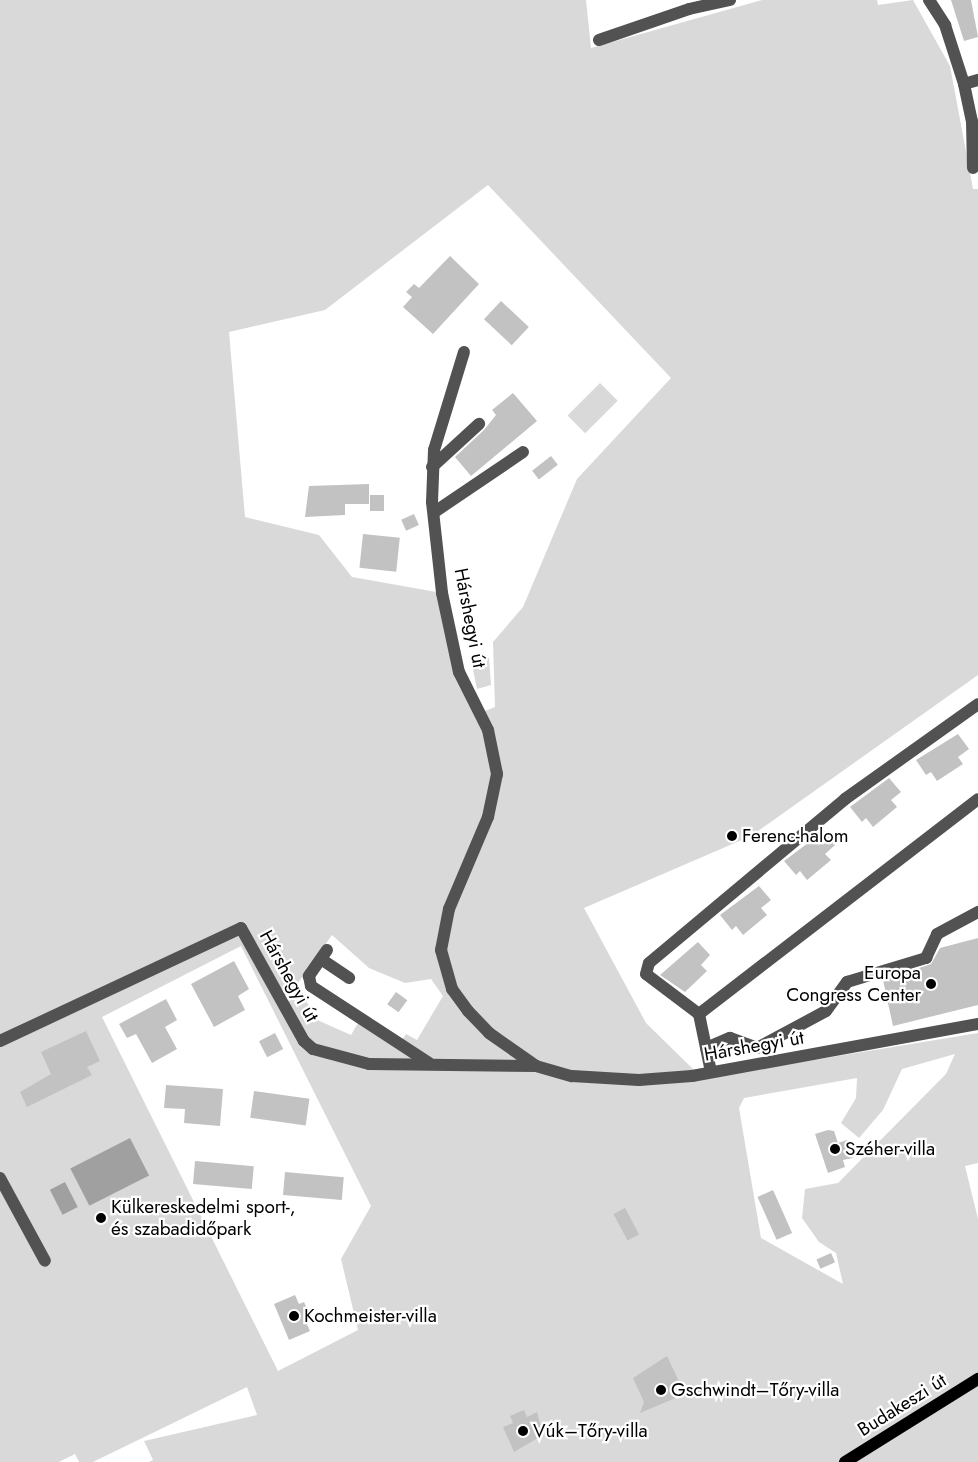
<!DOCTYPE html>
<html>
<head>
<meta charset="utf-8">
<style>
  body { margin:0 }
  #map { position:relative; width:978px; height:1462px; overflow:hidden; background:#fff; font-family:Jost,sans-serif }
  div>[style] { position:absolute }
  .green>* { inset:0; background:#d9d9d9; transform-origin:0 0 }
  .water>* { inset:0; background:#a0a0a0; transform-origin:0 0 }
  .building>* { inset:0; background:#c2c2c2; transform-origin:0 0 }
  .minor>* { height:12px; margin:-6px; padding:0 6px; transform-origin:6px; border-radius:6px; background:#525252 }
  .major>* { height:12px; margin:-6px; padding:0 6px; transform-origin:6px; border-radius:6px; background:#000 }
  .dots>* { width:14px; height:14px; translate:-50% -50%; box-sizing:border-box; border:2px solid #fff; border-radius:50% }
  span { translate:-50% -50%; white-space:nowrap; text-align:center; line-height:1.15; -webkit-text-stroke:4.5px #fff; paint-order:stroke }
  .street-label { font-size:19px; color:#000 }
  .poi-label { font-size:19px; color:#000 }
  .left { translate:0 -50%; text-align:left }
  .right { translate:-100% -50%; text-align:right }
</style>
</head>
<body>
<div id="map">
  <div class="green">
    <i style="clip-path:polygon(evenodd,0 0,586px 0,591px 48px,762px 0,877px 0,878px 5px,913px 0,950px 66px,973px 189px,978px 189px,978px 675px,751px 836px,584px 908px,646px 1023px,695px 1071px,698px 1079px,978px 1033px,978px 1163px,965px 1166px,978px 1219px,978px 1462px,149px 1462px,153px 1460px,144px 1441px,257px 1415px,247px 1387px,93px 1462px,79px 1462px,75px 1454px,59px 1462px,0 1462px,0 0,488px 185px,671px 378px,577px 479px,523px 607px,493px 642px,495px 707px,480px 713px,459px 672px,442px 593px,352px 577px,319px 535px,245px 517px,229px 332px,325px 310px,488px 185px,0 0,332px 935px,369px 968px,405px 983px,431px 979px,443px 996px,417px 1040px,406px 1034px,398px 1046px,358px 1023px,351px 1035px,315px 1019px,298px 983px,332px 935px,0 0,241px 946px,371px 1206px,341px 1259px,358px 1330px,278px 1371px,102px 1017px,241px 946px,0 0,955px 1054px,946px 1074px,838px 1183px,805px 1189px,802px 1218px,819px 1242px,836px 1253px,843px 1284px,761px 1238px,739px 1108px,744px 1098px,857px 1078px,856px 1098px,841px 1123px,859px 1138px,883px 1110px,902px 1069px,955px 1054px)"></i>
    <i style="left:600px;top:383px;width:25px;height:46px;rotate:45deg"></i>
    <i style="clip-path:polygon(489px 658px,491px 685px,477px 689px,471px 660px)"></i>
  </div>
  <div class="water">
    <i style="left:130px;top:1138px;width:42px;height:67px;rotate:63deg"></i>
    <i style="left:65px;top:1182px;width:28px;height:17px;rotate:63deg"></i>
  </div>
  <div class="building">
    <i style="clip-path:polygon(951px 0,971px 0,978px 37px,964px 41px)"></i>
    <i style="clip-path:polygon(450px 256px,479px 284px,433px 334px,403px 307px,412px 297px,406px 292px,414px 284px,419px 288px)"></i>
    <i style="left:501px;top:301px;width:38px;height:25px;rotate:43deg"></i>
    <i style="clip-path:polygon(513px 393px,537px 421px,471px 476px,455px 457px,484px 430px,496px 415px,492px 410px)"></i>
    <i style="left:551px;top:456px;width:11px;height:24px;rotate:52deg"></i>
    <i style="clip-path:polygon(369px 484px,369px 504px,345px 504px,345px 515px,305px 517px,309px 486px)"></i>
    <i style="left:370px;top:495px;width:14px;height:16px"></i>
    <i style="left:414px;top:514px;width:12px;height:14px;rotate:66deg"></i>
    <i style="left:363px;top:534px;width:37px;height:34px;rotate:6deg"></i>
    <i style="clip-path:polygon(958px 734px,969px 749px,958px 757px,963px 764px,937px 781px,931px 772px,926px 775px,916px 760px)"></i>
    <i style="clip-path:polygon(889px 778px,901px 792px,891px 800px,897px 807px,873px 827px,866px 818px,862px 822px,850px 807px)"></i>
    <i style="clip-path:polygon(824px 831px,835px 845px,825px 854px,831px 860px,807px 880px,800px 871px,796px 875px,784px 861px)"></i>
    <i style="clip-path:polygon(759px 886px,771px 900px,761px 908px,767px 915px,743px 935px,736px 926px,732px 930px,720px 915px)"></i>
    <i style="clip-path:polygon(978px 938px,978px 1005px,893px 1026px,883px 980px,931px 964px,940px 948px)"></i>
    <i style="clip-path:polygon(698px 942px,710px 955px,701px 965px,707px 971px,685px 992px,660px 975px)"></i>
    <i style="clip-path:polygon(234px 961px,249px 989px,238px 996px,245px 1010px,214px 1027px,191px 984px)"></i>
    <i style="left:396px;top:992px;width:14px;height:15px;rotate:36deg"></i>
    <i style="clip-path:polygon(166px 999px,177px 1020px,165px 1027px,177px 1049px,152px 1063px,136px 1034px,127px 1038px,119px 1024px)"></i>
    <i style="clip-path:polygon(86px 1031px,100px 1061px,87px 1067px,92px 1075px,27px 1107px,20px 1092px,51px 1074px,41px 1052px)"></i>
    <i style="left:275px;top:1033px;width:18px;height:18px;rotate:63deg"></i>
    <i style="clip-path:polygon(166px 1085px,223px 1089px,220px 1126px,184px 1123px,185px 1109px,164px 1108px)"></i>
    <i style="left:254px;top:1091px;width:56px;height:27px;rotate:8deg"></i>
    <i style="clip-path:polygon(828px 1130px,834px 1131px,838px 1143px,847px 1140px,853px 1158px,843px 1160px,845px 1167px,828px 1173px,815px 1134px)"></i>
    <i style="left:195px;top:1161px;width:59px;height:23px;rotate:5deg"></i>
    <i style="left:285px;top:1172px;width:59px;height:23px;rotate:5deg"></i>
    <i style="left:773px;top:1190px;width:47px;height:17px;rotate:66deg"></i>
    <i style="left:625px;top:1208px;width:30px;height:13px;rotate:62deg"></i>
    <i style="left:831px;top:1253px;width:10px;height:16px;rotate:66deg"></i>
    <i style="clip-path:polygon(295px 1295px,299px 1304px,304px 1302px,312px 1320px,306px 1322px,310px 1331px,289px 1340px,274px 1304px)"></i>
    <i style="clip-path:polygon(667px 1356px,685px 1394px,640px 1413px,644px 1402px,633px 1378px)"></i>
    <i style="clip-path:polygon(524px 1410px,527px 1417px,537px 1412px,543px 1435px,514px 1452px,503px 1427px,513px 1423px,510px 1416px)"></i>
  </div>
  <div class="minor">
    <i style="left:929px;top:0;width:30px;rotate:57deg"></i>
    <i style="left:945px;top:25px;width:62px;rotate:72.1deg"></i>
    <i style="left:964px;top:84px;width:38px;rotate:78deg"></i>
    <i style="left:972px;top:121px;width:47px;rotate:88.8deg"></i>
    <i style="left:599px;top:40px;width:95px;rotate:-19deg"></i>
    <i style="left:689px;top:9px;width:42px;rotate:-12.4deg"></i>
    <i style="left:964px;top:84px;width:15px;rotate:-16deg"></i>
    <i style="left:464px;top:352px;width:102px;rotate:107deg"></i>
    <i style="left:434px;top:450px;width:52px;rotate:92.2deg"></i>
    <i style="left:432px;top:502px;width:92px;rotate:83.7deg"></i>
    <i style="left:442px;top:593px;width:81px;rotate:77.9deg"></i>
    <i style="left:459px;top:672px;width:65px;rotate:63.4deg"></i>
    <i style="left:488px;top:730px;width:45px;rotate:78.4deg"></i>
    <i style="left:497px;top:774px;width:44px;rotate:101.8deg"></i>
    <i style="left:488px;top:817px;width:100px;rotate:113deg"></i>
    <i style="left:449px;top:909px;width:42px;rotate:101deg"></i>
    <i style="left:441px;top:950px;width:41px;rotate:74.2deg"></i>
    <i style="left:452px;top:989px;width:27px;rotate:54deg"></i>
    <i style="left:468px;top:1011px;width:30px;rotate:46deg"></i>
    <i style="left:489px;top:1033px;width:57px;rotate:35.1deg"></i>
    <i style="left:432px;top:467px;width:64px;rotate:-42.5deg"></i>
    <i style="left:436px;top:511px;width:105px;rotate:-34.1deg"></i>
    <i style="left:327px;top:950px;width:32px;rotate:125deg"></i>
    <i style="left:309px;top:976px;width:10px;rotate:79deg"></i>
    <i style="left:311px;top:986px;width:141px;rotate:33.1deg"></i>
    <i style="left:321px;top:959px;width:34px;rotate:34deg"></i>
    <i style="left:699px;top:1014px;width:352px;rotate:-37.6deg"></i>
    <i style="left:0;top:1041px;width:266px;rotate:-25.1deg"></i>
    <i style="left:241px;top:928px;width:129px;rotate:60.9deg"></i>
    <i style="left:304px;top:1041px;width:12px;rotate:42deg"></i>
    <i style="left:313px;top:1049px;width:58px;rotate:15deg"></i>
    <i style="left:369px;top:1064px;width:167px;rotate:0.7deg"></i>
    <i style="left:536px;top:1066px;width:37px;rotate:16deg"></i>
    <i style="left:572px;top:1076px;width:67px;rotate:3.4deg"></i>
    <i style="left:639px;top:1080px;width:53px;rotate:-4.3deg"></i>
    <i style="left:692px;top:1076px;width:291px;rotate:-10.3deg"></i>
    <i style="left:706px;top:1048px;width:26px;rotate:-23deg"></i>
    <i style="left:730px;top:1038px;width:29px;rotate:20deg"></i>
    <i style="left:757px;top:1048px;width:78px;rotate:-28.2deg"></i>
    <i style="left:826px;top:1011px;width:36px;rotate:-54deg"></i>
    <i style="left:847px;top:982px;width:83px;rotate:-16.9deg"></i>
    <i style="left:926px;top:958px;width:26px;rotate:-65deg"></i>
    <i style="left:937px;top:934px;width:47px;rotate:-28.2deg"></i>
    <i style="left:711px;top:1072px;width:59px;rotate:-101.7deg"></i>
    <i style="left:699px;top:1014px;width:66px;rotate:-143deg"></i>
    <i style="left:646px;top:974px;width:11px;rotate:-75deg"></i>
    <i style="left:649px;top:963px;width:256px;rotate:-39.9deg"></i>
    <i style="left:845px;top:799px;width:163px;rotate:-35.5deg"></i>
    <i style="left:0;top:1178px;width:94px;rotate:61.5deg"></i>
  </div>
  <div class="major">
    <i style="left:845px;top:1462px;width:157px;rotate:-32deg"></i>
  </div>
  <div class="dots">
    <i style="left:732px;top:836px;background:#000"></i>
    <i style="left:931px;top:984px;background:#000"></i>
    <i style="left:835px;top:1149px;background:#000"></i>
    <i style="left:101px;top:1218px;background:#000"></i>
    <i style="left:294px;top:1316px;background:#000"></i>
    <i style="left:661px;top:1390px;background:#000"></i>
    <i style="left:523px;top:1431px;background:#000"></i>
  </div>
  <div class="street-label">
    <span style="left:470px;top:618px;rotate:79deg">Hárshegyi út</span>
    <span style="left:289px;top:976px;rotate:61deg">Hárshegyi út</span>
    <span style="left:754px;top:1046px;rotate:-10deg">Hárshegyi út</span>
    <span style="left:902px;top:1405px;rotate:-32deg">Budakeszi út</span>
  </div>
  <div class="poi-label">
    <span class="left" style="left:742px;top:836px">Ferenc-halom</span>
    <span class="right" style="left:921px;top:984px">Europa<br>Congress Center</span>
    <span class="left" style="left:845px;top:1149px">Széher-villa</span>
    <span class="left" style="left:111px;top:1218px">Külkereskedelmi sport-,<br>és szabadidőpark</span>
    <span class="left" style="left:304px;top:1316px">Kochmeister-villa</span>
    <span class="left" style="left:671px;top:1390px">Gschwindt–Tőry-villa</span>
    <span class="left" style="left:533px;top:1431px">Vúk–Tőry-villa</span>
  </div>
</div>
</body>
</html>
